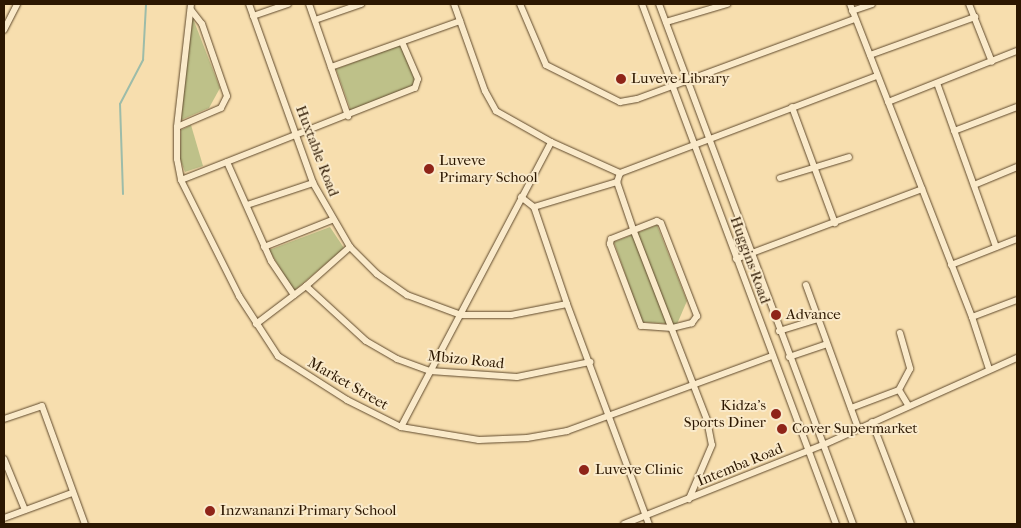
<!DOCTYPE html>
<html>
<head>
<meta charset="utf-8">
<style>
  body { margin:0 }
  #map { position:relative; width:1021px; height:528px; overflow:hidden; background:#f7deae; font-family:"IM FELL French Canon",serif }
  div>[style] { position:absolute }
  .green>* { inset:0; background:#bec189 }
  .stream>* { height:2px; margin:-1px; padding:0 1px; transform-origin:1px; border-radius:1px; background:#9dbca9 }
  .roads { filter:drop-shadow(0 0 1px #5f492c) drop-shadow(0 0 1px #5f492c) }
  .minor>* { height:6px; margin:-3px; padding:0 3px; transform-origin:3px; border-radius:3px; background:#faeaca }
  .dots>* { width:14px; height:14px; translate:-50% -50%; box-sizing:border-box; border:2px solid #faeaca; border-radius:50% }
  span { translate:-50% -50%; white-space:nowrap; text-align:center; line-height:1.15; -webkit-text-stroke:4px #faeaca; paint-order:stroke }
  .poi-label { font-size:15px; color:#2c1701 }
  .left { translate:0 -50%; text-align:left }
  .right { translate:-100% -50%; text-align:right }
  .street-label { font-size:15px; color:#2c1701 }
  .frame { position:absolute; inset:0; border:5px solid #2c1701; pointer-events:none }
</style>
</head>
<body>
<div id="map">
  <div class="green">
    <i style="clip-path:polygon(192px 16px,220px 88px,209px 108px,181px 120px)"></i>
    <i style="clip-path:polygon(400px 45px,416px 80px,413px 87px,351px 111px,336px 69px)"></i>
    <i style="clip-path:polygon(191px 125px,203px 166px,185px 172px,180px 159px,181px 130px)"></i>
    <i style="clip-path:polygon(657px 225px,687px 301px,677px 324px,642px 322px,614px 242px)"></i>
    <i style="clip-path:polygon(330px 227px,344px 248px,294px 291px,269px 250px)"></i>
  </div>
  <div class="stream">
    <i style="left:123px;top:194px;width:90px;rotate:-91.9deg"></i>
    <i style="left:120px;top:104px;width:50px;rotate:-62.4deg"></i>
    <i style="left:143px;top:60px;width:56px;rotate:-86.9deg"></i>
  </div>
  <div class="roads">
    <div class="minor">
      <i style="left:191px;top:4px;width:124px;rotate:96.5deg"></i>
      <i style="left:177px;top:127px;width:32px;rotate:90deg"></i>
      <i style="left:177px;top:159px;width:21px;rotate:79deg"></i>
      <i style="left:181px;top:180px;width:130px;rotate:63.4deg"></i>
      <i style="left:239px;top:296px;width:72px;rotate:57deg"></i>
      <i style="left:278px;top:356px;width:82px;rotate:32.5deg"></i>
      <i style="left:347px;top:400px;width:60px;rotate:26.6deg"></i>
      <i style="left:401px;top:427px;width:79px;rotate:9.5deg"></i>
      <i style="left:479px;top:440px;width:48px;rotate:-2.4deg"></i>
      <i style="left:527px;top:438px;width:41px;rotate:-9.9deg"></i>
      <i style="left:567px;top:431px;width:218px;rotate:-20.1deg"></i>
      <i style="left:249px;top:4px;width:190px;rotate:70.3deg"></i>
      <i style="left:313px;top:183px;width:74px;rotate:60deg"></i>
      <i style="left:350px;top:247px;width:38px;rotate:45deg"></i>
      <i style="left:377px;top:274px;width:37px;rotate:35deg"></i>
      <i style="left:407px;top:295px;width:58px;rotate:20.3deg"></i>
      <i style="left:461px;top:315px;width:50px"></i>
      <i style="left:511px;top:315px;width:57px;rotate:-11.1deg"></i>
      <i style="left:309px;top:4px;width:119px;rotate:70.8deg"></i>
      <i style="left:454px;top:4px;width:92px;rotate:70.4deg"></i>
      <i style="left:485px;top:91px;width:23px;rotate:61deg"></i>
      <i style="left:496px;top:111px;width:63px;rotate:29.4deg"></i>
      <i style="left:551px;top:142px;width:76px;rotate:24.2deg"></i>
      <i style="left:620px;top:173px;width:275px;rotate:-20.7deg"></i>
      <i style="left:520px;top:4px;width:66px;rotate:66.9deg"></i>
      <i style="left:546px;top:65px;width:83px;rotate:26.6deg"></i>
      <i style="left:620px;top:102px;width:17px;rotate:-10deg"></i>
      <i style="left:637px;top:99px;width:232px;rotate:-20.2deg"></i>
      <i style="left:642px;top:4px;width:555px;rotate:69.54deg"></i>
      <i style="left:659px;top:4px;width:555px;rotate:69.54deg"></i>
      <i style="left:850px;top:4px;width:336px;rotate:68.7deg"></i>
      <i style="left:972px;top:317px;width:55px;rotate:71.9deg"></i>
      <i style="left:969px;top:4px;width:62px;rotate:68.4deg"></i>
      <i style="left:852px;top:11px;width:21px;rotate:-19deg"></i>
      <i style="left:253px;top:16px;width:37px;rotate:-19deg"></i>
      <i style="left:315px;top:20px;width:49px;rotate:-19.2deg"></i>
      <i style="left:666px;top:22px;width:64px;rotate:-16.4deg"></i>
      <i style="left:4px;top:30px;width:29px;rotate:-63deg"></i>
      <i style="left:870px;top:55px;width:112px;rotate:-19.9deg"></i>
      <i style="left:331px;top:67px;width:137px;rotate:-19.6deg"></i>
      <i style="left:937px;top:83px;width:174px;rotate:70.2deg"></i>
      <i style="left:888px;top:102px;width:139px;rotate:-21.6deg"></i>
      <i style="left:792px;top:107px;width:124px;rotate:69.7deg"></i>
      <i style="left:177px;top:127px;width:48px;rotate:-23.4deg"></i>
      <i style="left:221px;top:108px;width:13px;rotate:-63deg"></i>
      <i style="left:227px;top:96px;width:76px;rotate:-109.1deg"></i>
      <i style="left:202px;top:24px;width:18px;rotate:-128deg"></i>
      <i style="left:954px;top:131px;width:67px;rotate:-20.9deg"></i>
      <i style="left:227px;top:162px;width:108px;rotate:66deg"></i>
      <i style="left:271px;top:261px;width:41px;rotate:55.9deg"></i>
      <i style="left:620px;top:173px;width:9px;rotate:108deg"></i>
      <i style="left:617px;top:182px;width:50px;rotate:71.2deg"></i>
      <i style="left:633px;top:229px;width:205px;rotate:68.8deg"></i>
      <i style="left:707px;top:420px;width:25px;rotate:79deg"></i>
      <i style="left:712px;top:445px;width:59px;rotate:113.1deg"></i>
      <i style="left:780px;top:178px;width:72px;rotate:-16.9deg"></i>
      <i style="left:181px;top:180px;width:251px;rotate:-21.5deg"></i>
      <i style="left:415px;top:88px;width:9px;rotate:-72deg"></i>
      <i style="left:418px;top:79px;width:40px;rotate:-113.4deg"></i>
      <i style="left:974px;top:185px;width:47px;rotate:-22.7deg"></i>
      <i style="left:521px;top:197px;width:16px;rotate:38deg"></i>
      <i style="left:534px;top:207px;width:102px;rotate:71.2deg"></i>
      <i style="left:567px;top:304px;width:235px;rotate:69.6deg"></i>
      <i style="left:247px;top:205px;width:70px;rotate:-18.4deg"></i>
      <i style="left:534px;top:207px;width:87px;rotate:-16.8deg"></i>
      <i style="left:657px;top:221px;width:4px;rotate:27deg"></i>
      <i style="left:661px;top:223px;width:100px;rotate:68.8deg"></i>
      <i style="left:697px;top:316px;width:9px;rotate:126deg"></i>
      <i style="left:692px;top:323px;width:21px;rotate:166deg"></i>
      <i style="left:672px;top:328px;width:31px;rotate:-176deg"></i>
      <i style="left:641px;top:326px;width:88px;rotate:-110.7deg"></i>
      <i style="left:610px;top:244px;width:5px;rotate:-79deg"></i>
      <i style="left:611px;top:239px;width:49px;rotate:-21.4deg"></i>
      <i style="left:264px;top:247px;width:73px;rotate:-21.7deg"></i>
      <i style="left:736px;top:259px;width:199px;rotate:-20.6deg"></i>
      <i style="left:951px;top:265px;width:71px;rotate:-21.5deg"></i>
      <i style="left:806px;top:285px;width:152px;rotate:70deg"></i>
      <i style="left:306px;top:286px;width:81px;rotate:42.5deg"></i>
      <i style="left:366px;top:341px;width:36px;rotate:30deg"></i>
      <i style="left:397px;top:359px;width:35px;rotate:20deg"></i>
      <i style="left:430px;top:371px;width:87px;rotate:3.9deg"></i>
      <i style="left:517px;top:377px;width:75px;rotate:-11.6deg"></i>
      <i style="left:972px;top:317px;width:48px;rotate:-20.7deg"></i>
      <i style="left:256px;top:324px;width:63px;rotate:-37.2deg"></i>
      <i style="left:306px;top:286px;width:59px;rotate:-41.6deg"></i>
      <i style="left:779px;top:331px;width:41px;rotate:-17.1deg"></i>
      <i style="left:900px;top:333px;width:37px;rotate:74deg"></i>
      <i style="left:910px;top:369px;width:24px;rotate:118deg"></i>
      <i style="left:899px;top:390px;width:17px;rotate:59deg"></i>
      <i style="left:789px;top:357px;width:40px;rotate:-18.9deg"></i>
      <i style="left:851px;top:408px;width:51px;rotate:-20.6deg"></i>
      <i style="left:4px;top:419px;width:40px;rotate:-18.9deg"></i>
      <i style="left:42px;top:406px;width:126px;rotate:70deg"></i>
      <i style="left:872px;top:422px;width:109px;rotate:69.1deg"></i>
      <i style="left:401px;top:427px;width:322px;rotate:-62.2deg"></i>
      <i style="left:4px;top:459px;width:55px;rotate:67.6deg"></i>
      <i style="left:4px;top:518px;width:72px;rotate:-20.2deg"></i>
      <i style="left:624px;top:524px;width:214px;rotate:-21.7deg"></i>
      <i style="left:823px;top:445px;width:213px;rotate:-24.2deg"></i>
    </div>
  </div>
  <div class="dots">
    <i style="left:621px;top:79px;background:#8f2418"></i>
    <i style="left:429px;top:169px;background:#8f2418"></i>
    <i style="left:776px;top:315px;background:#8f2418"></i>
    <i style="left:776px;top:414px;background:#8f2418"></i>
    <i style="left:782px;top:429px;background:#8f2418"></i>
    <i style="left:584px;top:470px;background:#8f2418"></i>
    <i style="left:210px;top:511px;background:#8f2418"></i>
  </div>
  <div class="poi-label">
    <span class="left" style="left:631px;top:79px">Luveve Library</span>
    <span class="left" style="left:439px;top:169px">Luveve<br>Primary School</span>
    <span class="left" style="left:786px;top:315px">Advance</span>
    <span class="right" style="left:766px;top:414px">Kidza's<br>Sports Diner</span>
    <span class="left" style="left:792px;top:429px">Cover Supermarket</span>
    <span class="left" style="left:595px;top:470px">Luveve Clinic</span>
    <span class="left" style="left:220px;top:511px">Inzwananzi Primary School</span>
  </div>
  <div class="street-label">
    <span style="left:317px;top:151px;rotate:69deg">Huxtable Road</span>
    <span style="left:750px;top:260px;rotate:70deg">Huggins Road</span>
    <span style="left:466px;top:360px;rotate:6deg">Mbizo Road</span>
    <span style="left:348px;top:384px;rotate:30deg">Market Street</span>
    <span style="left:740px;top:465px;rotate:-22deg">Intemba Road</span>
  </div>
  <div class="frame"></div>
</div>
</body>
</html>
